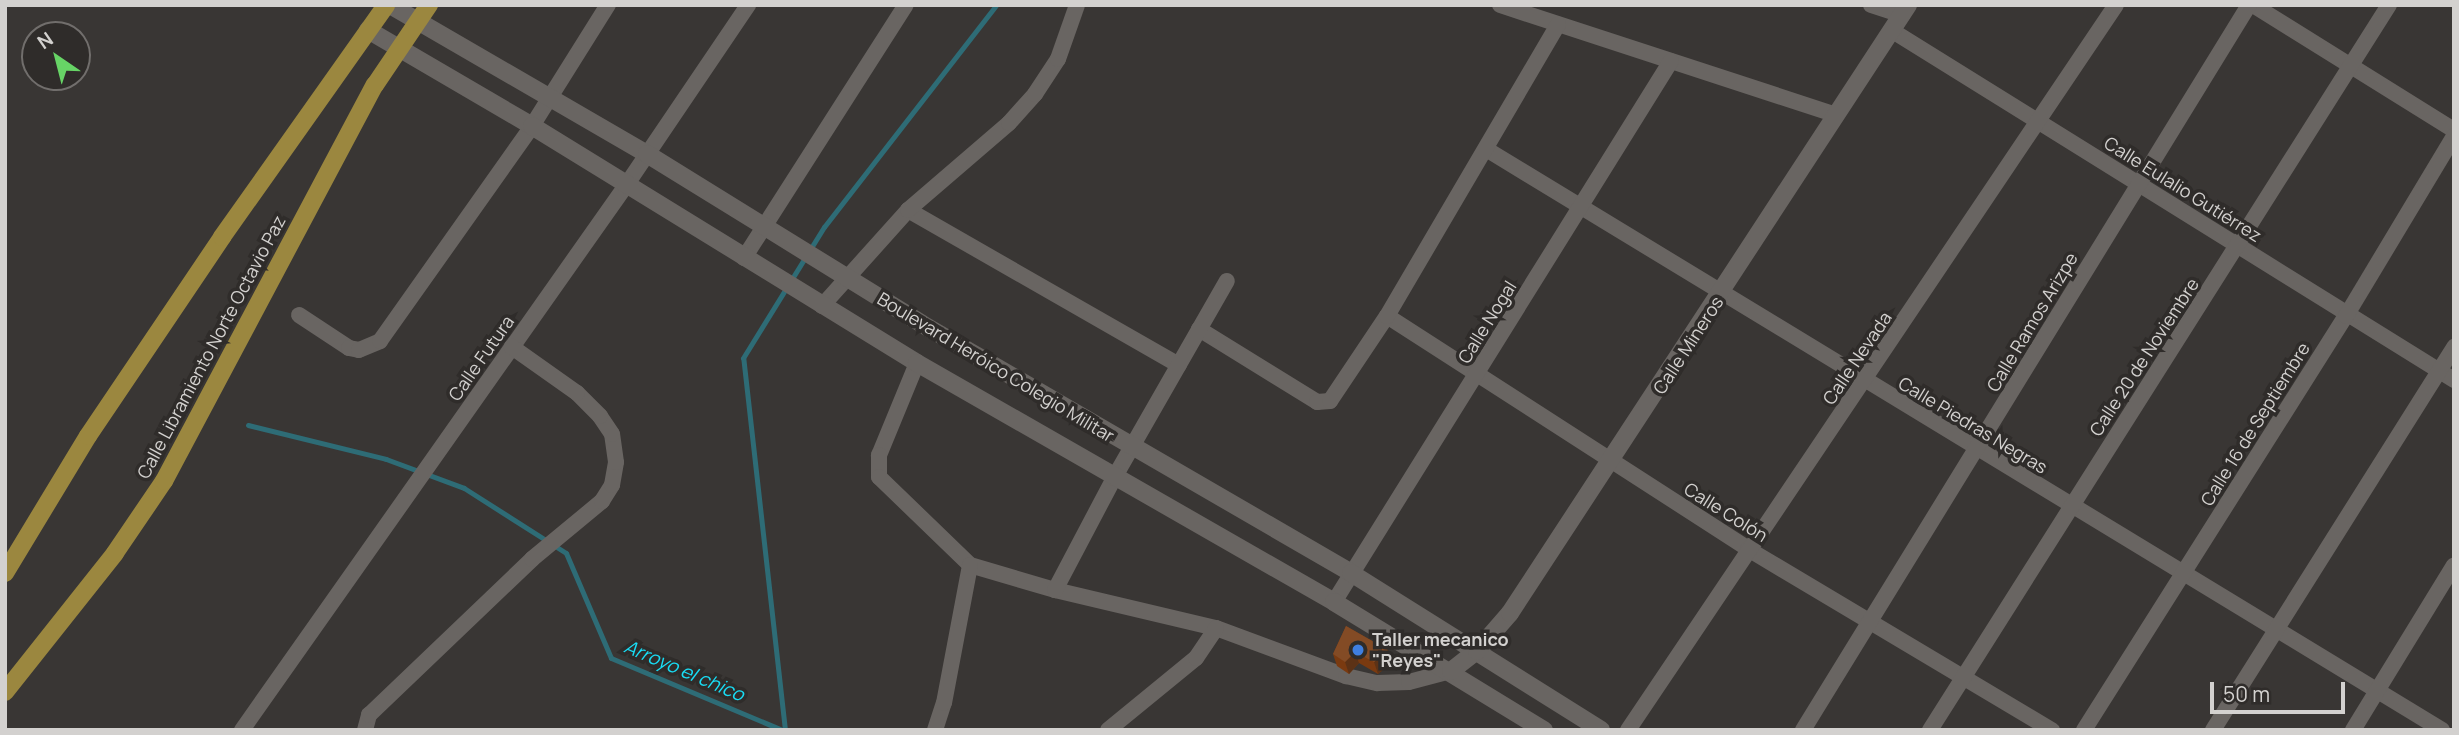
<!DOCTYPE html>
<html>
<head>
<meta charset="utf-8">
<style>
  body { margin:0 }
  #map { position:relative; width:2459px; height:735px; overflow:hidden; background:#393634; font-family:Manrope,sans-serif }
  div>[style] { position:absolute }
  .stream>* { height:5px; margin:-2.5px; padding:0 2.5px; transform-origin:2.5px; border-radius:2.5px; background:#2e6c76 }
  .minor>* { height:16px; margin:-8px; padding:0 8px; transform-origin:8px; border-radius:8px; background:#696562 }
  .tertiary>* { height:18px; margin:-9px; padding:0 9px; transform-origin:9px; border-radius:9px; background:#696562 }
  .primary>* { height:18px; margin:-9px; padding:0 9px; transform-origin:9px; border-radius:9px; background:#9b873f }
  .wall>* { inset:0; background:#7a3a10 }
  .shaded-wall>* { inset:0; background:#5c3216 }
  .building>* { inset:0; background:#834b25 }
  .dots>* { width:19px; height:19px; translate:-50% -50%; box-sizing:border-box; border:4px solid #2f2c2a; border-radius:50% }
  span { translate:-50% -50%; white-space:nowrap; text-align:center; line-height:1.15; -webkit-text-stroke:7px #2f2c2a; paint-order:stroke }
  .street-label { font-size:18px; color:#d3d1cf }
  .poi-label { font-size:18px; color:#d3d1cf; font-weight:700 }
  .left { translate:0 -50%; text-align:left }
  .water-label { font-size:19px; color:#19dcf4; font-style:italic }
  .frame { position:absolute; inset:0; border:7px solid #d3d1cf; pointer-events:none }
  .north { position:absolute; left:21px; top:21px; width:70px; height:70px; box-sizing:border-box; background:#2f2c2a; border:2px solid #716e6c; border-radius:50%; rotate:325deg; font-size:19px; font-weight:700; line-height:28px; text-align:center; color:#d3d1cf }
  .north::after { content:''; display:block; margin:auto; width:24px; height:32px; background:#67d466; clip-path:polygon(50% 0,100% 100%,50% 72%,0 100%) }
  .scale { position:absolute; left:2210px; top:682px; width:135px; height:32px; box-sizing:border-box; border:4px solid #d3d1cf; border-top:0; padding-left:9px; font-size:21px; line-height:24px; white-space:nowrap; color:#d3d1cf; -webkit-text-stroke:5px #2f2c2a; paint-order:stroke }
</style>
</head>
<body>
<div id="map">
  <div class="stream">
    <i style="left:248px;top:425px;width:142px;rotate:13.8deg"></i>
    <i style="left:386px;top:459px;width:83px;rotate:20.4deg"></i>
    <i style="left:464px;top:488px;width:121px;rotate:32.5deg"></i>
    <i style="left:566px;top:553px;width:114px;rotate:66.8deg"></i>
    <i style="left:611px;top:658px;width:186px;rotate:22.8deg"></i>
    <i style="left:785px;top:730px;width:374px;rotate:-96.4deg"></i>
    <i style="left:743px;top:358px;width:154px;rotate:-58.3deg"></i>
    <i style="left:824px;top:227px;width:281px;rotate:-52.2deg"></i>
  </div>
  <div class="minor">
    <i style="left:1500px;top:5px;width:354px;rotate:18.1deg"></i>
    <i style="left:1871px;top:5px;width:33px;rotate:18deg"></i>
    <i style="left:2253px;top:5px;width:237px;rotate:31.9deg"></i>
    <i style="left:1891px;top:30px;width:663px;rotate:31.87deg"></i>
    <i style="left:1486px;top:149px;width:1119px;rotate:31.29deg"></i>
    <i style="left:908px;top:210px;width:312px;rotate:29.8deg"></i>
    <i style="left:744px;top:258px;width:300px;rotate:-57.4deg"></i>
    <i style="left:822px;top:306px;width:129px;rotate:-48.1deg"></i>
    <i style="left:908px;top:210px;width:133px;rotate:-40.7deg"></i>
    <i style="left:1009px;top:123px;width:39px;rotate:-48deg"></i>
    <i style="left:1035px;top:94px;width:42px;rotate:-56.7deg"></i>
    <i style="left:1058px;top:59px;width:57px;rotate:-70.6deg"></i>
    <i style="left:299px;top:315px;width:60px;rotate:33.4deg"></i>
    <i style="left:349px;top:348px;width:10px;rotate:11deg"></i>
    <i style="left:359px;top:350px;width:23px;rotate:-23deg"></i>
    <i style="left:380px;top:341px;width:263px;rotate:-54.7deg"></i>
    <i style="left:532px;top:126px;width:143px;rotate:-57.9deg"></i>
    <i style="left:1387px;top:316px;width:430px;rotate:32.8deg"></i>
    <i style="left:1748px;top:549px;width:354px;rotate:30.8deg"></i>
    <i style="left:1199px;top:329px;width:139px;rotate:31.7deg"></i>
    <i style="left:1317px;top:402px;width:13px;rotate:-4deg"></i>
    <i style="left:1330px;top:401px;width:102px;rotate:-56.2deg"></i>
    <i style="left:1387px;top:316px;width:338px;rotate:-59.6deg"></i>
    <i style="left:917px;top:363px;width:100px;rotate:112.4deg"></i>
    <i style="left:879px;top:455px;width:22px;rotate:90deg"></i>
    <i style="left:879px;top:477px;width:127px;rotate:44deg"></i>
    <i style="left:970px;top:565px;width:89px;rotate:16.4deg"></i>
    <i style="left:1055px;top:590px;width:165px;rotate:13.3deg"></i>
    <i style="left:1216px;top:628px;width:139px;rotate:20.3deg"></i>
    <i style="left:1346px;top:676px;width:32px;rotate:13deg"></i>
    <i style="left:1377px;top:683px;width:32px;rotate:-2deg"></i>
    <i style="left:1409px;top:682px;width:43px;rotate:-14.7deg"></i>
    <i style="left:1055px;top:590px;width:127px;rotate:-62.2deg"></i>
    <i style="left:1114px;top:478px;width:227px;rotate:-60.2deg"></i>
    <i style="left:1334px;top:602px;width:637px;rotate:-58.08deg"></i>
    <i style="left:242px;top:730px;width:668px;rotate:-54.81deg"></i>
    <i style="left:627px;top:184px;width:216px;rotate:-55.9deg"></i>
    <i style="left:365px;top:730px;width:16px;rotate:-75deg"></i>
    <i style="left:369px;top:715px;width:226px;rotate:-43.7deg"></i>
    <i style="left:532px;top:559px;width:91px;rotate:-39.6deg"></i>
    <i style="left:602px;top:501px;width:19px;rotate:-58deg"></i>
    <i style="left:612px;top:485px;width:23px;rotate:-80deg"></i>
    <i style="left:616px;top:462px;width:28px;rotate:-98deg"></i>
    <i style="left:612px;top:434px;width:22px;rotate:-124deg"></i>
    <i style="left:600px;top:416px;width:33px;rotate:-135deg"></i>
    <i style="left:577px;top:393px;width:80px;rotate:-144.7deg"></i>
    <i style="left:935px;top:730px;width:28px;rotate:-72deg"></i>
    <i style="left:944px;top:703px;width:140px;rotate:-79.3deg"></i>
    <i style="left:1108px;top:730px;width:114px;rotate:-39.3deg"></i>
    <i style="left:1196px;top:658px;width:36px;rotate:-56deg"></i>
    <i style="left:1628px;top:730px;width:874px;rotate:-56.06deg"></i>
    <i style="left:1803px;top:730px;width:851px;rotate:-58.4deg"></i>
    <i style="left:1930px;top:730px;width:858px;rotate:-57.66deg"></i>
    <i style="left:2084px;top:730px;width:490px;rotate:-57.7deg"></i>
    <i style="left:2346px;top:316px;width:210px;rotate:-59deg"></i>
    <i style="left:2213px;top:730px;width:453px;rotate:-57.8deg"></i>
    <i style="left:2353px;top:730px;width:193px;rotate:-58.5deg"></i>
  </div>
  <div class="tertiary">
    <i style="left:390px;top:5px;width:297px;rotate:30.1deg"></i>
    <i style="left:647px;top:154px;width:323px;rotate:31.7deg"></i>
    <i style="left:922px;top:324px;width:496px;rotate:30.1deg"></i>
    <i style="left:1351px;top:573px;width:295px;rotate:32.1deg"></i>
    <i style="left:368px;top:30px;width:190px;rotate:30.3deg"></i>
    <i style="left:532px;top:126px;width:452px;rotate:31.6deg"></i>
    <i style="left:917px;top:363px;width:481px;rotate:29.8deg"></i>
    <i style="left:1334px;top:602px;width:246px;rotate:31.4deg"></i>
    <i style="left:1451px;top:671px;width:33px;rotate:-38deg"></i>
    <i style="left:1477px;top:651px;width:50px;rotate:-49deg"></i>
    <i style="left:1510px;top:613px;width:727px;rotate:-56.79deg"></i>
  </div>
  <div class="primary">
    <i style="left:5px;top:573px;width:160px;rotate:-58.8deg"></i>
    <i style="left:88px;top:436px;width:240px;rotate:-56deg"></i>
    <i style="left:222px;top:237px;width:284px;rotate:-54.7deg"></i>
    <i style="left:5px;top:692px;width:177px;rotate:-51.6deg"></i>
    <i style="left:115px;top:553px;width:87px;rotate:-55.8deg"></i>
    <i style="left:164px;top:481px;width:449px;rotate:-62deg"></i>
    <i style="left:375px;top:85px;width:97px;rotate:-56deg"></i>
  </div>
  <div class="wall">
    <i style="clip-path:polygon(1346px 626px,1388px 650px,1392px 662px,1378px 674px,1359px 663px,1349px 674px,1337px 666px,1333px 654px)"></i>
  </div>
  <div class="shaded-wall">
    <i style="clip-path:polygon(1388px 650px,1392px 662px,1378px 674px,1374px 662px)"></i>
    <i style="clip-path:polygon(1355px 652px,1359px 663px,1349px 674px,1345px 662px)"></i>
  </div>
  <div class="building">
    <i style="clip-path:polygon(1346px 626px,1388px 650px,1374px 662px,1355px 652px,1345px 662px,1333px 654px)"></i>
  </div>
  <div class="dots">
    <i style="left:1358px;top:650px;background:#3f7fe0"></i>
  </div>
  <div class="street-label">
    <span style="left:2183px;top:189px;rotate:32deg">Calle Eulalio Gutiérrez</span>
    <span style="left:1487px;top:322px;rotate:-58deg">Calle Nogal</span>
    <span style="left:2032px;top:322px;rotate:-59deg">Calle Ramos Arizpe</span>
    <span style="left:1688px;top:345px;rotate:-57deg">Calle Mineros</span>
    <span style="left:211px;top:347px;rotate:-62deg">Calle Libramiento Norte Octavio Paz</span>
    <span style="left:2144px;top:357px;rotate:-57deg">Calle 20 de Noviembre</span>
    <span style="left:481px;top:358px;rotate:-55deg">Calle Futura</span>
    <span style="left:1857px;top:358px;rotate:-56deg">Calle Nevada</span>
    <span style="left:996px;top:367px;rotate:31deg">Boulevard Heróico Colegio Militar</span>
    <span style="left:2255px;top:424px;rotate:-58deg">Calle 16 de Septiembre</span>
    <span style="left:1973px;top:425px;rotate:31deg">Calle Piedras Negras</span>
    <span style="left:1726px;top:512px;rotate:32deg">Calle Colón</span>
  </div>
  <div class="poi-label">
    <span class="left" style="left:1372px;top:650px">Taller mecanico<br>"Reyes"</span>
  </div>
  <div class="water-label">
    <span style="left:684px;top:671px;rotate:23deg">Arroyo el chico</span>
  </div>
  <div class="frame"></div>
  <div class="north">N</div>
  <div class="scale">50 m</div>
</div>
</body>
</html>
